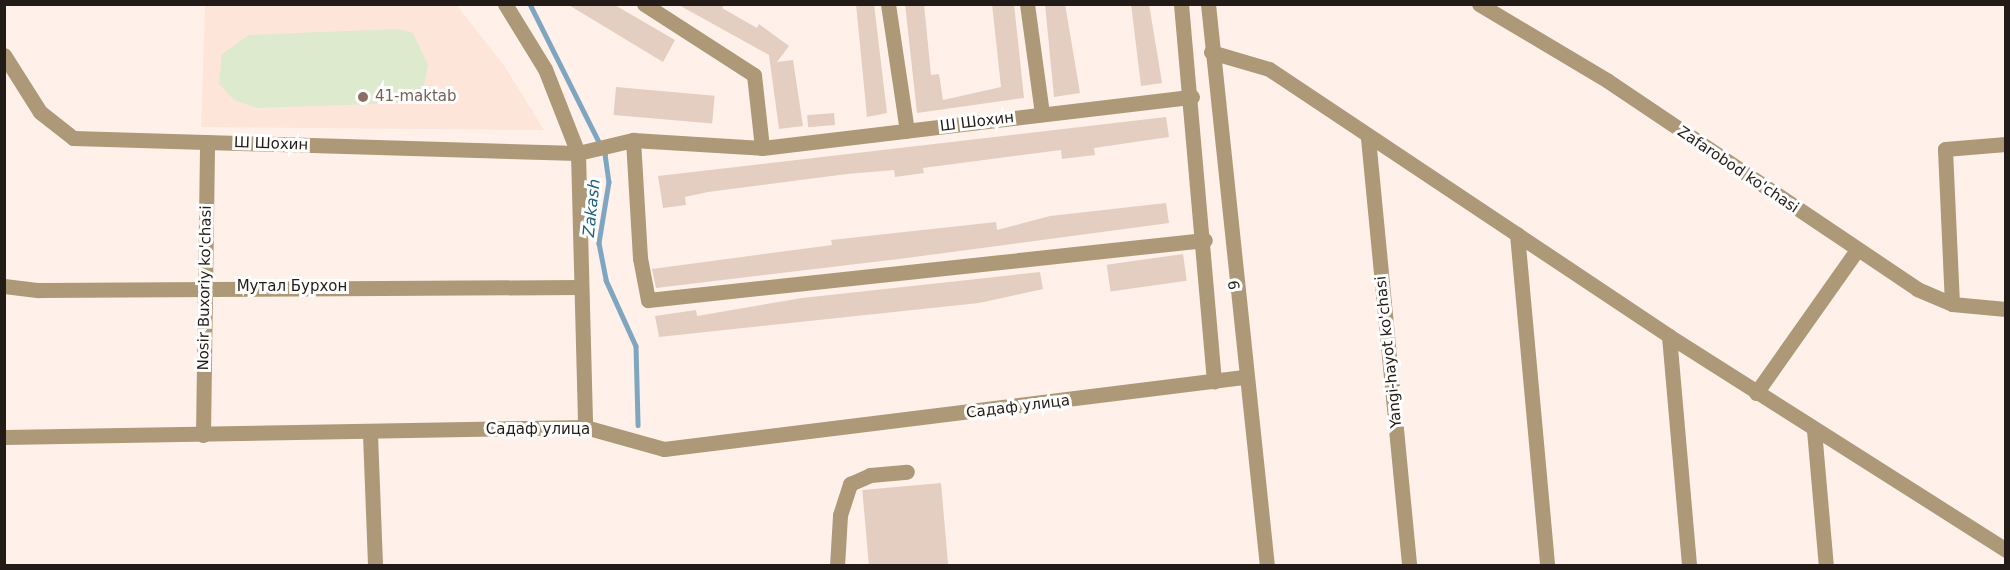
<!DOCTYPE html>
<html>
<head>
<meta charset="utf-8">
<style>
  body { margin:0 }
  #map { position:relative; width:2010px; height:570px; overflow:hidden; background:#fff0ea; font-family:"DejaVu Sans",sans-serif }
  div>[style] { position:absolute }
  .built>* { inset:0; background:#fee5d9 }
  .green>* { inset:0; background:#ddeacd }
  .stream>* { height:4.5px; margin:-2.25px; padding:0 2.25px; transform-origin:2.25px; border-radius:2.25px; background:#7fa6c1 }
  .building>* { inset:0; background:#e4cec1; transform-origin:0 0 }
  .minor>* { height:15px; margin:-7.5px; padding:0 7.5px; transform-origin:7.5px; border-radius:7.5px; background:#ad9977 }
  .dots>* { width:16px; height:16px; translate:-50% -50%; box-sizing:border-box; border:3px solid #fff; border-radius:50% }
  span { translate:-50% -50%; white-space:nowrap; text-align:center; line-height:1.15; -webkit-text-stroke:6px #fff; paint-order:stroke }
  .education-label { font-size:15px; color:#785e54 }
  .left { translate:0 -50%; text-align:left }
  .street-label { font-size:15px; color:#231b17 }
  .water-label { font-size:16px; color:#1c5d83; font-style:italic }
  .frame { position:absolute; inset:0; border:6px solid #231b17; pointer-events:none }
</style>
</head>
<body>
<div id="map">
  <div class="built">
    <i style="clip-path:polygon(456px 4px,505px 67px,544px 130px,201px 127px,205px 5px)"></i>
  </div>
  <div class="green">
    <i style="clip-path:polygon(397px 29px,413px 33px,428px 65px,423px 90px,403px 103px,257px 108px,234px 100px,219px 84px,222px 54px,249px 35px)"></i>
  </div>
  <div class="stream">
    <i style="left:530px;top:4px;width:168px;rotate:63.4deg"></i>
    <i style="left:605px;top:154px;width:28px;rotate:82deg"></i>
    <i style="left:609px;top:182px;width:62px;rotate:99.3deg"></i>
    <i style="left:599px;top:243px;width:38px;rotate:79deg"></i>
    <i style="left:606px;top:280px;width:72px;rotate:65.6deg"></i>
    <i style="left:636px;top:346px;width:79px;rotate:88.5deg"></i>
  </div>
  <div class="building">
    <i style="clip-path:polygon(567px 4px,613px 4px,675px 40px,663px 62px)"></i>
    <i style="clip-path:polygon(677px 4px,725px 4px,722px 8px,757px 28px,759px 24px,789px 46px,777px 62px,793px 60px,803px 126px,779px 129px,769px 55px)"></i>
    <i style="clip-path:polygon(856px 4px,874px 4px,887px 113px,867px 117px)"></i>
    <i style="clip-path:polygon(905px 4px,924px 4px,931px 75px,939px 74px,943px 100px,1001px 87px,992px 4px,1014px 4px,1024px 98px,917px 113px)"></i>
    <i style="clip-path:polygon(1045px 4px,1065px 4px,1080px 93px,1054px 97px)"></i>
    <i style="clip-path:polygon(1131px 4px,1149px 4px,1162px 83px,1141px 86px)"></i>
    <i style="left:616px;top:87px;width:99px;height:28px;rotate:5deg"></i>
    <i style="left:834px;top:113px;width:12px;height:27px;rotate:85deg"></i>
    <i style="clip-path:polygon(1166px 117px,1169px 137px,1094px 148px,1095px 155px,1062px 159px,1061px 150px,923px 168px,924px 173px,895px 177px,894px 170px,847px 174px,708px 192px,685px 197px,686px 205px,663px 208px,658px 176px)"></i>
    <i style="clip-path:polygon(1166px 203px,1169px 223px,899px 259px,656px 288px,652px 269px,832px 245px,831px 240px,996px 222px,997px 230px,1050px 216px)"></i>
    <i style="left:1183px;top:254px;width:27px;height:77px;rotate:82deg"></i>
    <i style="clip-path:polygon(1040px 272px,1043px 289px,979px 303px,659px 337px,655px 316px,696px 310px,697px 316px,802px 298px)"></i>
    <i style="left:941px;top:483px;width:83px;height:79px;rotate:85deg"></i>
  </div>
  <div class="minor">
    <i style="left:505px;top:4px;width:76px;rotate:58.4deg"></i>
    <i style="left:545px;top:69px;width:90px;rotate:68.6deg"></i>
    <i style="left:578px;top:153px;width:274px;rotate:88.5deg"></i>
    <i style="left:644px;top:4px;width:131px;rotate:32.8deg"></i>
    <i style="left:754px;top:75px;width:73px;rotate:83.7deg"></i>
    <i style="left:888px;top:4px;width:128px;rotate:81.5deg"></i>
    <i style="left:1027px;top:4px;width:111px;rotate:82.2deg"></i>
    <i style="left:1181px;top:4px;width:379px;rotate:85deg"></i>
    <i style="left:1208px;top:4px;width:565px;rotate:84.01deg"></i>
    <i style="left:1479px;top:4px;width:150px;rotate:30.8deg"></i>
    <i style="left:1608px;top:81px;width:372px;rotate:33.9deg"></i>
    <i style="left:1917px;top:289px;width:38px;rotate:23deg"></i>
    <i style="left:1952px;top:304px;width:54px;rotate:5.3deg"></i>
    <i style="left:1211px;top:52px;width:60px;rotate:16.3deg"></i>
    <i style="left:1269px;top:69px;width:481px;rotate:33.7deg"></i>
    <i style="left:1669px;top:336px;width:399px;rotate:32.4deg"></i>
    <i style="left:4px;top:55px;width:67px;rotate:57.7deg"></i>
    <i style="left:40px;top:112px;width:42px;rotate:38.2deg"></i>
    <i style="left:73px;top:138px;width:505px;rotate:1.7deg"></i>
    <i style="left:578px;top:153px;width:57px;rotate:-13.3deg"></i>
    <i style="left:633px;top:140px;width:129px;rotate:3.5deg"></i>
    <i style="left:762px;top:148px;width:433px;rotate:-6.8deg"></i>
    <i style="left:1368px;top:138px;width:430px;rotate:84.5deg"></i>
    <i style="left:633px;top:140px;width:118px;rotate:86.6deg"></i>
    <i style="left:640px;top:258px;width:43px;rotate:79.2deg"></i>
    <i style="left:648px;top:300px;width:560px;rotate:-6.15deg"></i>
    <i style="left:1517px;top:234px;width:333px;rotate:84.8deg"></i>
    <i style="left:4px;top:286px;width:35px;rotate:7deg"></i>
    <i style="left:39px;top:290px;width:541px;rotate:-0.32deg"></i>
    <i style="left:1952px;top:304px;width:155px;rotate:-92.6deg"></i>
    <i style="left:1945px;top:149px;width:61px;rotate:-4.7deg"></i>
    <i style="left:1669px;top:336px;width:231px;rotate:85deg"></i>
    <i style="left:1756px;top:393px;width:174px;rotate:-54.8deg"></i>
    <i style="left:1814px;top:430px;width:137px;rotate:85deg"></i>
    <i style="left:370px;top:434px;width:132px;rotate:87.8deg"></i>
    <i style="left:203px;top:435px;width:293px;rotate:-89.2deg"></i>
    <i style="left:4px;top:437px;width:581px;rotate:-0.99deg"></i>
    <i style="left:585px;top:427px;width:82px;rotate:15.6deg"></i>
    <i style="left:664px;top:449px;width:584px;rotate:-7.08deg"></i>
    <i style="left:837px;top:566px;width:51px;rotate:-86.6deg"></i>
    <i style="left:840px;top:515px;width:33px;rotate:-72deg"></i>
    <i style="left:850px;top:484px;width:22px;rotate:-24deg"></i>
    <i style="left:870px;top:475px;width:37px;rotate:-5deg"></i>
  </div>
  <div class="dots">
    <i style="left:363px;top:97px;background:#8d6e63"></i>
  </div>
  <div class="education-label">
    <span class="left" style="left:375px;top:97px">41-maktab</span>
  </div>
  <div class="street-label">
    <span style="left:977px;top:122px;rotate:-7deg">Ш Шохин</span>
    <span style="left:271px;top:144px;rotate:2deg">Ш Шохин</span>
    <span style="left:1738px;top:170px;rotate:34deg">Zafarobod ko'chasi</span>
    <span style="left:1235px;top:285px;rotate:-96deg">9</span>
    <span style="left:292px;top:287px">Мутал Бурхон</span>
    <span style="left:205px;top:288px;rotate:-89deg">Nosir Buxoriy ko'chasi</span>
    <span style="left:1389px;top:352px;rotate:-96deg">Yangi-hayot ko'chasi</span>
    <span style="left:1018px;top:407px;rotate:-7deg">Садаф улица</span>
    <span style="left:538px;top:430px">Садаф улица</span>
  </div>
  <div class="water-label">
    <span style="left:592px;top:208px;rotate:-84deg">Zakash</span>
  </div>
  <div class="frame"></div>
</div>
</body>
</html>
